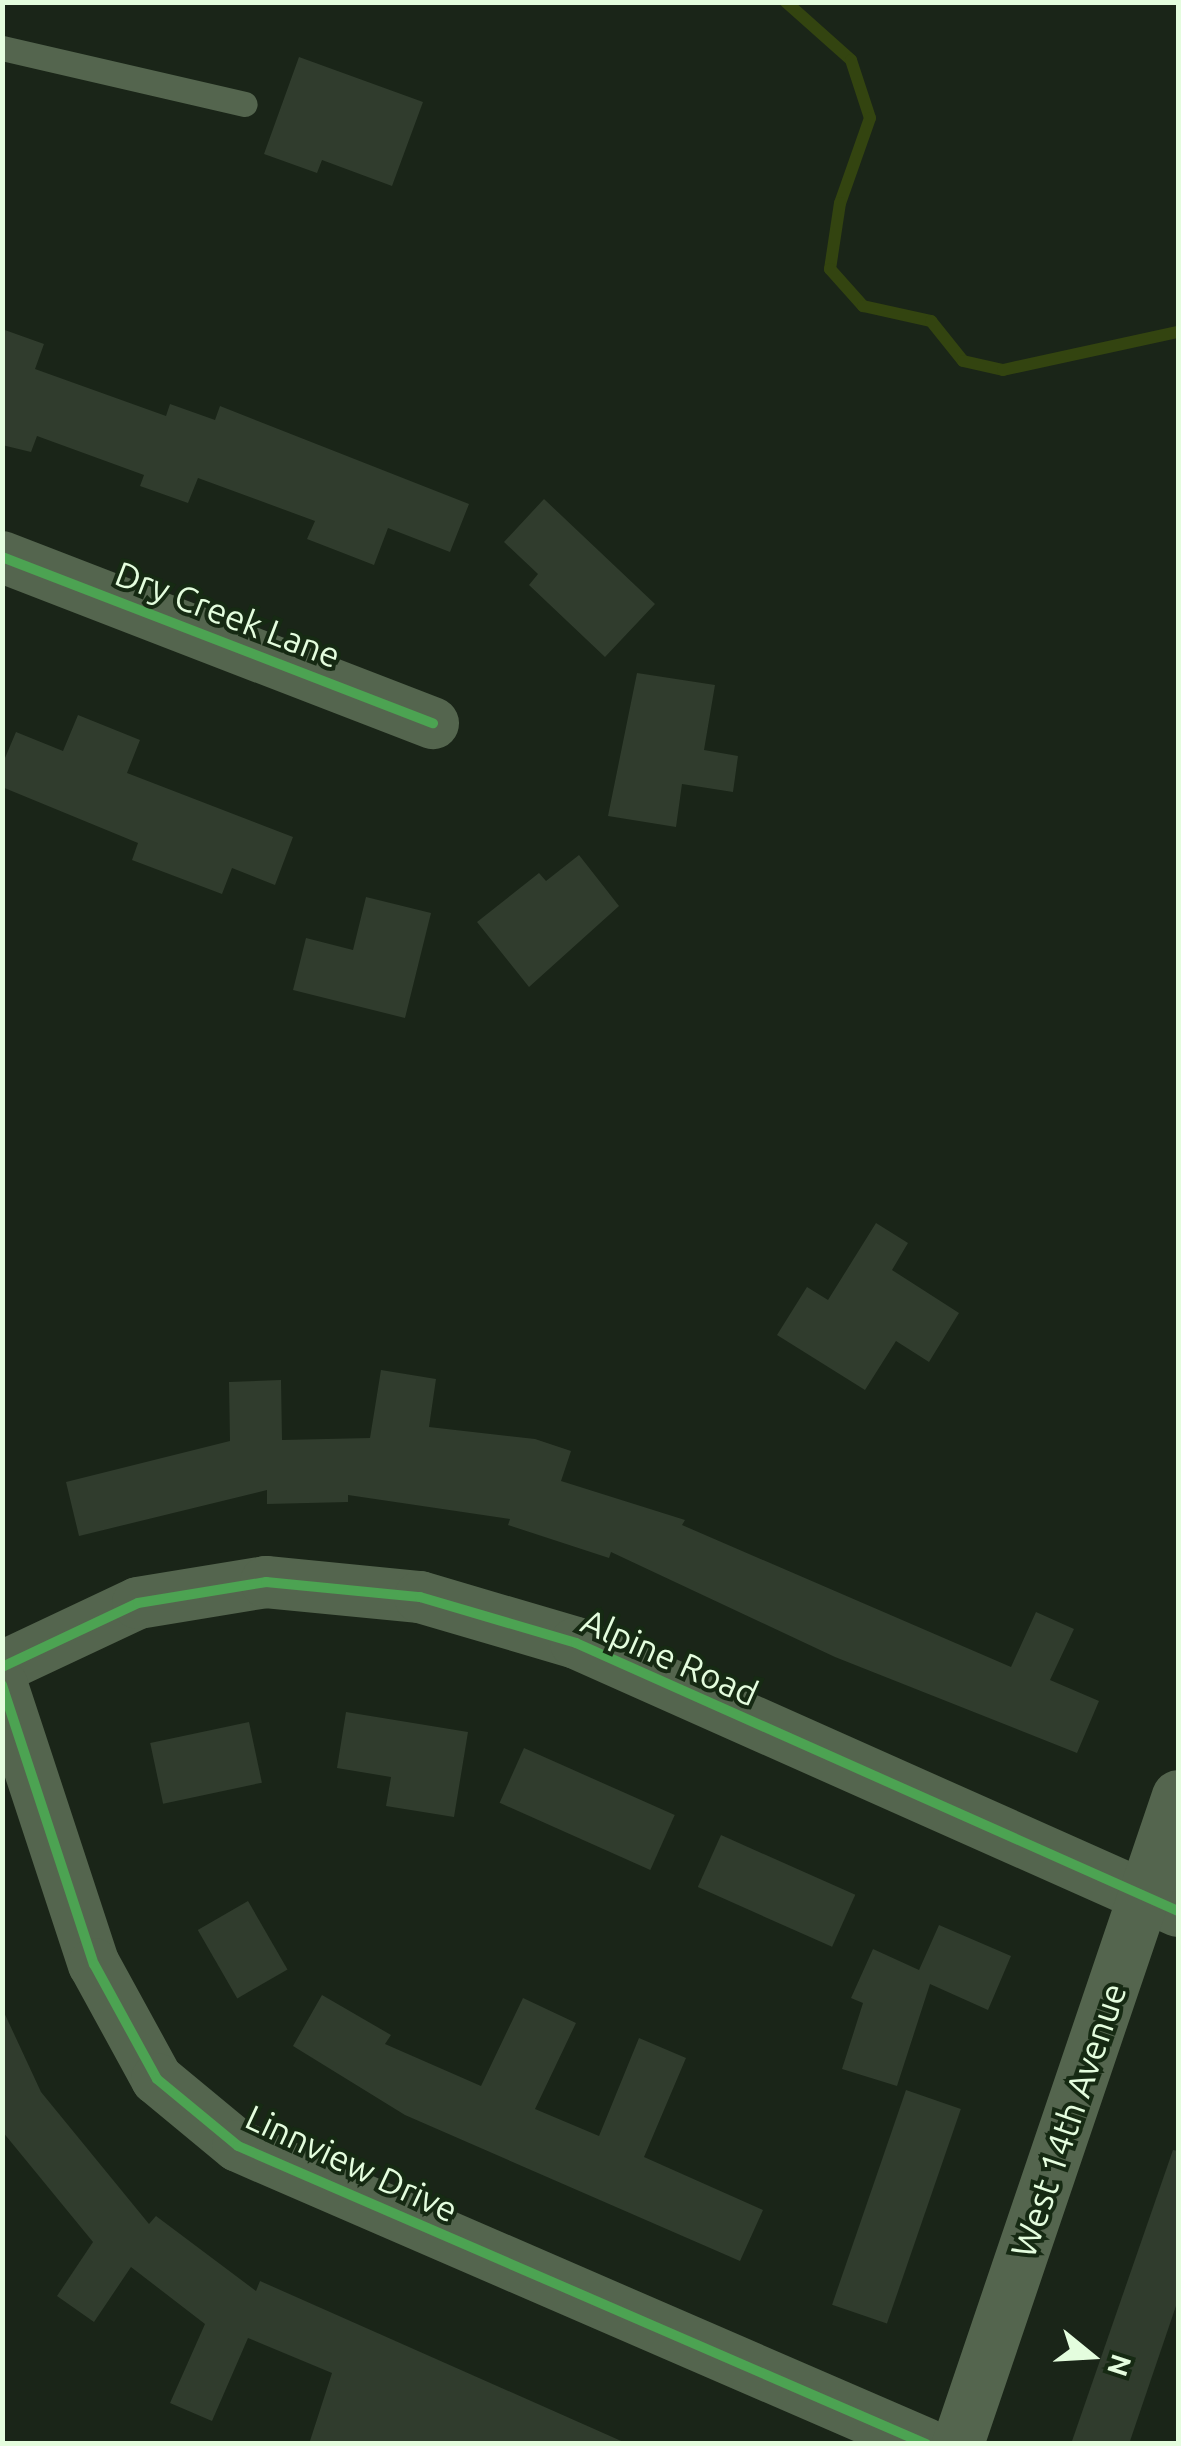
<!DOCTYPE html>
<html>
<head>
<meta charset="utf-8">
<style>
  body { margin:0 }
  #map { position:relative; width:1181px; height:2446px; overflow:hidden; background:#1a2518; font-family:Ubuntu,sans-serif }
  div>[style] { position:absolute }
  .stream>* { height:12px; margin:-6px; padding:0 6px; transform-origin:6px; border-radius:6px; background:#334410 }
  .building>* { inset:0; background:#303c2d; transform-origin:0 0 }
  .service>* { height:25px; margin:-12.5px; padding:0 12.5px; transform-origin:12.5px; border-radius:12.5px; background:#54654e }
  .minor>* { height:52px; margin:-26px; padding:0 26px; transform-origin:26px; border-radius:26px; background:#54654e }
  .cycleway>* { height:10px; margin:-5px; padding:0 5px; transform-origin:5px; border-radius:5px; background:#4ca352 }
  span { translate:-50% -50%; white-space:nowrap; text-align:center; line-height:1.15; -webkit-text-stroke:8px #162a13; paint-order:stroke }
  .street-label { font-size:35px; color:#e4fdde }
  .frame { position:absolute; inset:0; border:5px solid #e4fdde; pointer-events:none }
  .north { position:absolute; left:1041px; top:2306px; width:100px; height:100px; -webkit-text-stroke:8px #162a13; paint-order:stroke; rotate:108deg; font-size:28px; font-weight:700; line-height:40px; text-align:center; color:#e4fdde }
  .north::after { content:''; display:block; margin:auto; width:35px; height:45px; background:#e4fdde; clip-path:polygon(50% 0,100% 100%,50% 72%,0 100%) }
</style>
</head>
<body>
<div id="map">
  <div class="stream">
    <i style="left:786px;top:2px;width:87px;rotate:41.7deg"></i>
    <i style="left:851px;top:60px;width:61px;rotate:71.9deg"></i>
    <i style="left:870px;top:118px;width:90px;rotate:109.4deg"></i>
    <i style="left:840px;top:203px;width:67px;rotate:98.6deg"></i>
    <i style="left:830px;top:269px;width:50px;rotate:48.3deg"></i>
    <i style="left:863px;top:306px;width:70px;rotate:12.4deg"></i>
    <i style="left:931px;top:321px;width:51px;rotate:51.3deg"></i>
    <i style="left:963px;top:361px;width:41px;rotate:12.7deg"></i>
    <i style="left:1003px;top:370px;width:179px;rotate:-12.3deg"></i>
  </div>
  <div class="building">
    <i style="clip-path:polygon(299px 57px,423px 102px,392px 186px,322px 160px,317px 173px,264px 154px)"></i>
    <i style="clip-path:polygon(2px 329px,44px 344px,35px 369px,166px 416px,170px 404px,215px 420px,220px 406px,469px 504px,450px 552px,388px 528px,374px 565px,307px 539px,315px 521px,198px 478px,188px 503px,140px 486px,144px 475px,37px 436px,31px 452px,2px 445px)"></i>
    <i style="clip-path:polygon(544px 499px,655px 604px,605px 657px,529px 585px,538px 574px,504px 542px)"></i>
    <i style="clip-path:polygon(637px 673px,715px 685px,704px 750px,738px 756px,733px 792px,682px 784px,676px 827px,608px 816px)"></i>
    <i style="clip-path:polygon(78px 715px,140px 740px,127px 773px,293px 837px,275px 885px,232px 868px,222px 894px,132px 860px,138px 843px,2px 787px,2px 765px,16px 732px,63px 751px)"></i>
    <i style="clip-path:polygon(579px 855px,619px 906px,529px 987px,477px 922px,539px 873px,546px 881px)"></i>
    <i style="clip-path:polygon(366px 897px,431px 913px,405px 1018px,293px 990px,306px 938px,353px 950px)"></i>
    <i style="clip-path:polygon(876px 1223px,908px 1243px,892px 1270px,959px 1313px,929px 1362px,896px 1341px,865px 1390px,777px 1335px,807px 1287px,828px 1300px)"></i>
    <i style="clip-path:polygon(381px 1370px,436px 1379px,429px 1427px,535px 1439px,571px 1451px,561px 1481px,685px 1520px,682px 1525px,1011px 1667px,1036px 1612px,1074px 1629px,1050px 1680px,1099px 1701px,1077px 1753px,835px 1657px,611px 1552px,609px 1558px,508px 1525px,510px 1519px,348px 1495px,348px 1502px,267px 1504px,267px 1490px,79px 1536px,66px 1482px,230px 1441px,229px 1382px,281px 1380px,282px 1440px,370px 1438px)"></i>
    <i style="clip-path:polygon(346px 1712px,468px 1732px,454px 1817px,386px 1806px,391px 1777px,337px 1768px)"></i>
    <i style="left:249px;top:1722px;width:62px;height:101px;rotate:78deg"></i>
    <i style="left:524px;top:1748px;width:165px;height:60px;rotate:24deg"></i>
    <i style="left:721px;top:1835px;width:147px;height:57px;rotate:24deg"></i>
    <i style="left:248px;top:1901px;width:79px;height:58px;rotate:60deg"></i>
    <i style="clip-path:polygon(939px 1925px,1011px 1956px,988px 2010px,930px 1984px,897px 2086px,842px 2069px,863px 2003px,851px 1998px,873px 1949px,919px 1970px)"></i>
    <i style="clip-path:polygon(322px 1995px,391px 2035px,385px 2044px,481px 2086px,523px 1998px,576px 2023px,535px 2109px,599px 2136px,639px 2038px,686px 2058px,644px 2157px,763px 2210px,740px 2261px,405px 2115px,293px 2046px)"></i>
    <i style="clip-path:polygon(2px 2008px,41px 2092px,149px 2224px,156px 2216px,256px 2291px,260px 2281px,628px 2444px,309px 2444px,332px 2373px,248px 2338px,212px 2421px,170px 2403px,205px 2324px,131px 2267px,94px 2322px,57px 2296px,93px 2242px,2px 2131px)"></i>
    <i style="left:906px;top:2090px;width:58px;height:227px;rotate:19deg"></i>
    <i style="clip-path:polygon(1173px 2150px,1178px 2151px,1178px 2300px,1129px 2444px,1071px 2444px)"></i>
  </div>
  <div class="service">
    <i style="left:2px;top:48px;width:249px;rotate:13deg"></i>
  </div>
  <div class="minor">
    <i style="left:2px;top:557px;width:462px;rotate:21.1deg"></i>
    <i style="left:2px;top:1667px;width:150px;rotate:-25.2deg"></i>
    <i style="left:138px;top:1603px;width:130px;rotate:-9.3deg"></i>
    <i style="left:266px;top:1582px;width:155px;rotate:5.6deg"></i>
    <i style="left:420px;top:1597px;width:163px;rotate:16.4deg"></i>
    <i style="left:576px;top:1643px;width:659px;rotate:24deg"></i>
    <i style="left:2px;top:1685px;width:294px;rotate:71.8deg"></i>
    <i style="left:94px;top:1964px;width:131px;rotate:61.3deg"></i>
    <i style="left:157px;top:2079px;width:105px;rotate:39.6deg"></i>
    <i style="left:238px;top:2146px;width:750px;rotate:23.42deg"></i>
    <i style="left:958px;top:2444px;width:684px;rotate:-71.25deg"></i>
  </div>
  <div class="cycleway">
    <i style="left:2px;top:557px;width:462px;rotate:21.1deg"></i>
    <i style="left:2px;top:1667px;width:150px;rotate:-25.2deg"></i>
    <i style="left:138px;top:1603px;width:130px;rotate:-9.3deg"></i>
    <i style="left:266px;top:1582px;width:155px;rotate:5.6deg"></i>
    <i style="left:420px;top:1597px;width:163px;rotate:16.4deg"></i>
    <i style="left:576px;top:1643px;width:659px;rotate:24deg"></i>
    <i style="left:2px;top:1685px;width:294px;rotate:71.8deg"></i>
    <i style="left:94px;top:1964px;width:131px;rotate:61.3deg"></i>
    <i style="left:157px;top:2079px;width:105px;rotate:39.6deg"></i>
    <i style="left:238px;top:2146px;width:750px;rotate:23.42deg"></i>
  </div>
  <div class="street-label">
    <span style="left:228px;top:614px;rotate:21deg">Dry Creek Lane</span>
    <span style="left:670px;top:1657px;rotate:24deg">Alpine Road</span>
    <span style="left:1068px;top:2120px;rotate:-71deg">West 14th Avenue</span>
    <span style="left:352px;top:2163px;rotate:25deg">Linnview Drive</span>
  </div>
  <div class="frame"></div>
  <div class="north">N</div>
</div>
</body>
</html>
